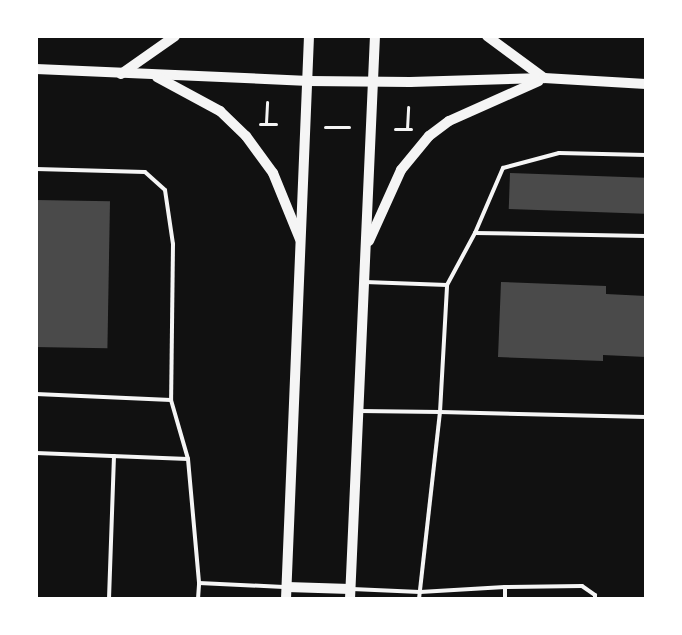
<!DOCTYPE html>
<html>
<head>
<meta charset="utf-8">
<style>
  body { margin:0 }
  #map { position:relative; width:682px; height:635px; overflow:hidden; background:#111; font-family:"DejaVu Sans",sans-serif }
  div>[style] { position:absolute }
  .building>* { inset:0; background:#4a4a4a; transform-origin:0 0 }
  .path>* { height:3px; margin:-1.5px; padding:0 1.5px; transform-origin:1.5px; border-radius:1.5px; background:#f5f5f5 }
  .service>* { height:4px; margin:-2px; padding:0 2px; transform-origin:2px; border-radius:2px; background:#f5f5f5 }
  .secondary>* { height:10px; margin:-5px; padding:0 5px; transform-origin:5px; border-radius:5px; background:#f5f5f5 }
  span { translate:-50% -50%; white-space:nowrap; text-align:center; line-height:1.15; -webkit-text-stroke:5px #fff; paint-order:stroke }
  .frame { position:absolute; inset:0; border:38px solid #fff; pointer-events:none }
</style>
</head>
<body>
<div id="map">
  <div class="building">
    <i style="left:510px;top:173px;width:136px;height:36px;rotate:2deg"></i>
    <i style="left:36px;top:200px;width:74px;height:147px;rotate:1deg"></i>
    <i style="clip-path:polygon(501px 282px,606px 286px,606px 294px,646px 296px,646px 357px,603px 355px,603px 361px,498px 357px)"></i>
  </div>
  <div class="path">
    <i style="left:266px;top:123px;width:21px;rotate:-87deg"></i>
    <i style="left:260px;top:124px;width:16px"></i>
    <i style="left:325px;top:127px;width:24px"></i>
    <i style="left:395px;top:129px;width:16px"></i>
    <i style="left:407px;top:129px;width:22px;rotate:-87deg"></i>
  </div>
  <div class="service">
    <i style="left:36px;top:169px;width:109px;rotate:1.6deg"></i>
    <i style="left:145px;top:172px;width:27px;rotate:42deg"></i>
    <i style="left:165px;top:190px;width:55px;rotate:81.6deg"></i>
    <i style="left:173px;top:244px;width:156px;rotate:90.7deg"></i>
    <i style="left:171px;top:400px;width:61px;rotate:73.9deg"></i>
    <i style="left:475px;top:233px;width:171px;rotate:1deg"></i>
    <i style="left:365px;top:282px;width:82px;rotate:2.1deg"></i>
    <i style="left:447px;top:285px;width:59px;rotate:-61.7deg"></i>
    <i style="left:475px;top:233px;width:71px;rotate:-66.7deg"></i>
    <i style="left:503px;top:168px;width:58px;rotate:-15deg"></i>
    <i style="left:559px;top:153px;width:87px;rotate:1.3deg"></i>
    <i style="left:36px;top:394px;width:135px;rotate:2.5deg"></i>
    <i style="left:360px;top:411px;width:80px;rotate:0.7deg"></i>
    <i style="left:440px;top:412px;width:127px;rotate:-86.8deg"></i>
    <i style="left:36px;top:453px;width:152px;rotate:2.3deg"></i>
    <i style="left:188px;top:459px;width:124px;rotate:84.9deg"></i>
    <i style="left:199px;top:583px;width:85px;rotate:2.7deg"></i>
    <i style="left:352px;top:589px;width:68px;rotate:2.5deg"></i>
    <i style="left:420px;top:592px;width:85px;rotate:-3.4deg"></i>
    <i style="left:505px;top:587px;width:77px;rotate:-0.7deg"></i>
    <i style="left:582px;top:586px;width:16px;rotate:35deg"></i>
    <i style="left:595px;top:595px;width:4px;rotate:90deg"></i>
    <i style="left:109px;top:599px;width:143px;rotate:-88deg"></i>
    <i style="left:198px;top:599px;width:16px;rotate:-86deg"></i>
    <i style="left:419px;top:599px;width:188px;rotate:-83.6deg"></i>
    <i style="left:440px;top:412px;width:206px;rotate:1.4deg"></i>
    <i style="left:505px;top:599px;width:12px;rotate:-90deg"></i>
  </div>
  <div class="secondary">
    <i style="left:487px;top:36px;width:71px;rotate:36.4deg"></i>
    <i style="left:36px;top:69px;width:273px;rotate:2.5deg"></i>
    <i style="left:309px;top:81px;width:101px;rotate:0.6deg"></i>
    <i style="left:410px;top:82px;width:134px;rotate:-1.7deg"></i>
    <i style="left:544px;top:78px;width:102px;rotate:3.4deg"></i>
    <i style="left:121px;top:74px;width:66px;rotate:-35.1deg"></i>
    <i style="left:157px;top:77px;width:72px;rotate:28.4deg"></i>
    <i style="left:220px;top:111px;width:36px;rotate:44deg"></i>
    <i style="left:246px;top:136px;width:46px;rotate:53.9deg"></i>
    <i style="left:273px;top:173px;width:71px;rotate:67.8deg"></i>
    <i style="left:369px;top:241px;width:78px;rotate:-65.7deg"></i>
    <i style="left:401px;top:170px;width:44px;rotate:-50.5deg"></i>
    <i style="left:429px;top:136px;width:25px;rotate:-37deg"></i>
    <i style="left:449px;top:121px;width:98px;rotate:-24deg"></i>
    <i style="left:287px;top:587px;width:63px;rotate:1.8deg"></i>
    <i style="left:286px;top:599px;width:563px;rotate:-87.66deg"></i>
    <i style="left:350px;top:599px;width:564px;rotate:-87.46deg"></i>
  </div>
  <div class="frame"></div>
</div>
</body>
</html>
